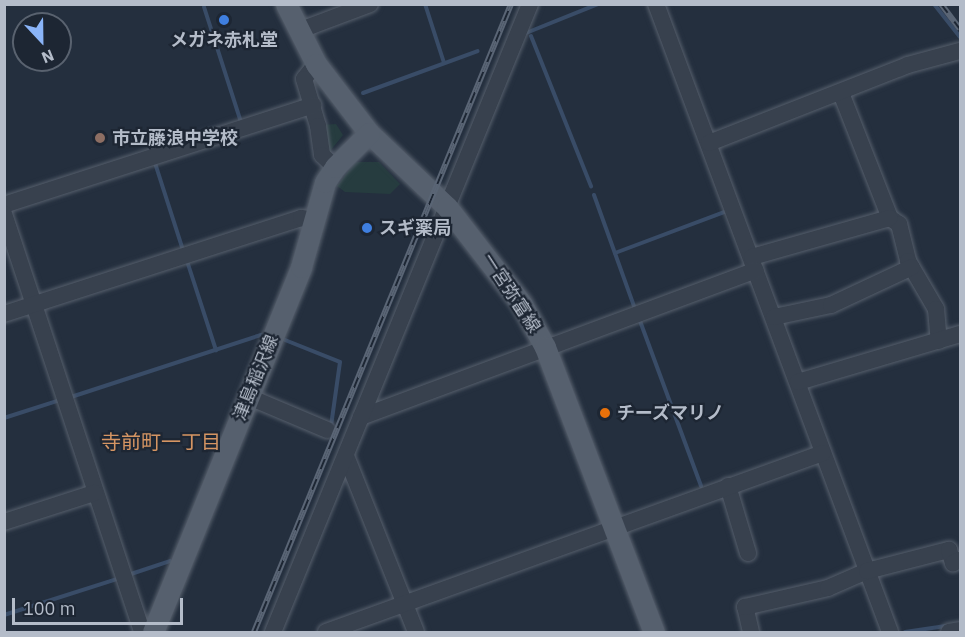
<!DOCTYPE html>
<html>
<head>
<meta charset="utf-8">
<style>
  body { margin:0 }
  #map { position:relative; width:965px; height:637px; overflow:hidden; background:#242f3e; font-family:"IBM Plex Sans","Noto Sans JP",sans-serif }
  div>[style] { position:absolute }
  .green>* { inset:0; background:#263c3f }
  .stream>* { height:4px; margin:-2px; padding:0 2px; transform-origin:2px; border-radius:2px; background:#394c67 }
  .roads { filter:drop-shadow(0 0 2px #565f6c) drop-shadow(0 0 2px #565f6c) }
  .minor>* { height:16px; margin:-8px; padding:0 8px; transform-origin:8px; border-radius:8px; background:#38414e }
  .major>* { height:21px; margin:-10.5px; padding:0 10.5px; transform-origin:10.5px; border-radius:10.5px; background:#56606e }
  .rail>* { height:6px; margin-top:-3px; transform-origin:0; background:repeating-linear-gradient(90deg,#1d2633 0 11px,#5a6575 0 22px); box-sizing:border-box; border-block:2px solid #5a6575 }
  .dots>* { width:16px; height:16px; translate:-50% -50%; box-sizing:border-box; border:3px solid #1d2633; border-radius:50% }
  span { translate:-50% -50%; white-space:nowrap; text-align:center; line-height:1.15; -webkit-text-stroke:4.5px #1d2633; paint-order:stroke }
  .poi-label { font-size:18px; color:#b4bcc9; font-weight:700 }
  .left { translate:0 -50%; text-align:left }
  .street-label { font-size:18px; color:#b4bcc9 }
  .neighbourhood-label { font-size:20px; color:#d59563 }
  .frame { position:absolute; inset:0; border:6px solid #b4bcc9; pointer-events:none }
  .north { position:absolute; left:12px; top:12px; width:60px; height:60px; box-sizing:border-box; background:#1d2633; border:2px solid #59626f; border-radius:50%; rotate:158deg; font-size:16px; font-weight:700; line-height:24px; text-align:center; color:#b4bcc9 }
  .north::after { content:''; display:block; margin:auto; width:21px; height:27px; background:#8ab4f8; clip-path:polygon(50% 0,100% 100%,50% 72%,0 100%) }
  .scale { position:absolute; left:12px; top:598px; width:171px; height:27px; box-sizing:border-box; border:3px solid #b4bcc9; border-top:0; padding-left:8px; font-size:18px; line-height:21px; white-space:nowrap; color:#b4bcc9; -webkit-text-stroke:4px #1d2633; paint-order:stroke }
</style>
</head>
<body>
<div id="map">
  <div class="green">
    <i style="clip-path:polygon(336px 124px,343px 135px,327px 155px,322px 125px)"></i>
    <i style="clip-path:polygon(355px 162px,379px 162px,400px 184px,390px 194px,345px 192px,337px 186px)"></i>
  </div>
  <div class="stream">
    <i style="left:425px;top:4px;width:62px;rotate:72.1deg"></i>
    <i style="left:934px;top:4px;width:42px;rotate:51.8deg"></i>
    <i style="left:204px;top:7px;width:121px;rotate:72.2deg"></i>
    <i style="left:526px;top:33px;width:78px;rotate:-21.9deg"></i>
    <i style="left:531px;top:36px;width:162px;rotate:68.2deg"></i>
    <i style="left:363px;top:93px;width:122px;rotate:-20.1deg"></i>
    <i style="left:155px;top:163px;width:91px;rotate:72.2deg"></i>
    <i style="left:594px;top:195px;width:121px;rotate:70.2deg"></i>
    <i style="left:615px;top:253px;width:120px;rotate:-20.6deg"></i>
    <i style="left:187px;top:261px;width:94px;rotate:72deg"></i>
    <i style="left:640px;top:321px;width:176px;rotate:69.7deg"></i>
    <i style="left:285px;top:340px;width:59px;rotate:21.8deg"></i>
    <i style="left:340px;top:362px;width:65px;rotate:98deg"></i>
    <i style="left:71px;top:397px;width:200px;rotate:-18.1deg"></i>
    <i style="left:4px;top:418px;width:56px;rotate:-17.8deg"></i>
    <i style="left:128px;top:575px;width:44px;rotate:-18.4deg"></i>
    <i style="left:4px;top:615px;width:119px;rotate:-17.7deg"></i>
    <i style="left:905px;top:632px;width:41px;rotate:-8.3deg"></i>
  </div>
  <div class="roads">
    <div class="minor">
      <i style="left:656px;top:4px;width:670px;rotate:69.56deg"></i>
      <i style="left:298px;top:31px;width:77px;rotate:-20.6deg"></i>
      <i style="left:316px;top:64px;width:19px;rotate:129deg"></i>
      <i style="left:304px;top:79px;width:49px;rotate:73.4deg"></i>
      <i style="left:318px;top:126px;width:29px;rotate:82deg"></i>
      <i style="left:322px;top:155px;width:18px;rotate:43deg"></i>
      <i style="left:841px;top:93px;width:134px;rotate:68.6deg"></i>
      <i style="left:890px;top:218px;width:11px;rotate:34deg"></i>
      <i style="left:899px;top:224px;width:38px;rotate:76deg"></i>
      <i style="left:908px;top:261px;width:56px;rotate:59.7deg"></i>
      <i style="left:936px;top:309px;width:32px;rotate:85deg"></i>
      <i style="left:709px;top:143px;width:214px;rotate:-21.4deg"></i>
      <i style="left:908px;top:65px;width:54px;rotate:-15.1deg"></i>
      <i style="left:4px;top:205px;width:325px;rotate:-17.9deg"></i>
      <i style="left:4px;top:214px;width:440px;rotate:71.7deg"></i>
      <i style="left:752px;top:257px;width:143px;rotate:-15.8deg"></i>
      <i style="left:4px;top:314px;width:312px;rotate:-17.9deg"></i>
      <i style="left:301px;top:218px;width:15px;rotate:8deg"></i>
      <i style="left:774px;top:317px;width:58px;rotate:-11.9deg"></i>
      <i style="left:831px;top:305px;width:89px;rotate:-25.1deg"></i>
      <i style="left:798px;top:382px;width:169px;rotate:-16.5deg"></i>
      <i style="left:249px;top:397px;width:85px;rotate:22.9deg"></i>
      <i style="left:361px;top:417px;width:421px;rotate:-20.4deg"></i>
      <i style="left:346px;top:456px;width:189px;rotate:68.3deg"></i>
      <i style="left:728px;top:486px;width:70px;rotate:73.4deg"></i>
      <i style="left:4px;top:522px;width:95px;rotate:-17.9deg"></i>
      <i style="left:273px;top:632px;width:679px;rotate:-67.74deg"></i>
      <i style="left:326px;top:632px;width:528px;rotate:-19.81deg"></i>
      <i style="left:751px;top:632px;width:26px;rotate:-103deg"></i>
      <i style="left:745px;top:607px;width:85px;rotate:-12.9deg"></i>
      <i style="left:828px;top:588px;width:43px;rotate:-23.6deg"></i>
      <i style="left:867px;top:571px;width:85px;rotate:-14.4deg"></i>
      <i style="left:949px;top:550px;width:14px;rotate:73deg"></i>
      <i style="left:953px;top:563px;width:8px;rotate:-23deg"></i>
      <i style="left:949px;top:632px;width:11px;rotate:-10deg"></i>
    </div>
    <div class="major">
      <i style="left:286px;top:4px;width:67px;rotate:63.4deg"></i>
      <i style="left:316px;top:64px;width:87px;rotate:52.5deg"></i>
      <i style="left:369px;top:133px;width:108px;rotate:43.5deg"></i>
      <i style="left:447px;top:207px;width:121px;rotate:52.4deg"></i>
      <i style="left:521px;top:303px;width:50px;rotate:61.4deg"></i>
      <i style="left:545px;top:347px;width:305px;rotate:69.1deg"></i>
      <i style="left:153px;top:632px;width:394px;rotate:-67.9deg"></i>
      <i style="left:301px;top:267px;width:88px;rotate:-74.2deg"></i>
      <i style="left:325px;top:182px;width:18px;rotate:-56deg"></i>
      <i style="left:335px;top:167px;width:48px;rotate:-45deg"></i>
    </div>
  </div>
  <div class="rail">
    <i style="left:941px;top:4px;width:31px;rotate:53deg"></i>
    <i style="left:254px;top:632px;width:679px;rotate:-67.74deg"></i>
  </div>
  <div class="dots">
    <i style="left:224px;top:20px;background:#3f7fe0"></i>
    <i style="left:100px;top:138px;background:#8d6e63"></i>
    <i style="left:367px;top:228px;background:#3f7fe0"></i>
    <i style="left:605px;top:413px;background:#e8710a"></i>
  </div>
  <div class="poi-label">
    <span style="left:224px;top:40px">メガネ赤札堂</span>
    <span class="left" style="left:112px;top:138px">市立藤浪中学校</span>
    <span class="left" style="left:379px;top:228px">スギ薬局</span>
    <span class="left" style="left:617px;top:413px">チーズマリノ</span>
  </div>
  <div class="street-label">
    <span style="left:511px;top:293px;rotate:57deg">一宮弥富線</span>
    <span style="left:256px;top:378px;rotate:-68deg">津島稲沢線</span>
  </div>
  <div class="neighbourhood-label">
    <span style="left:161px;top:441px">寺前町一丁目</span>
  </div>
  <div class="frame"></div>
  <div class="north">N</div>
  <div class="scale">100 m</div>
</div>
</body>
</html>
